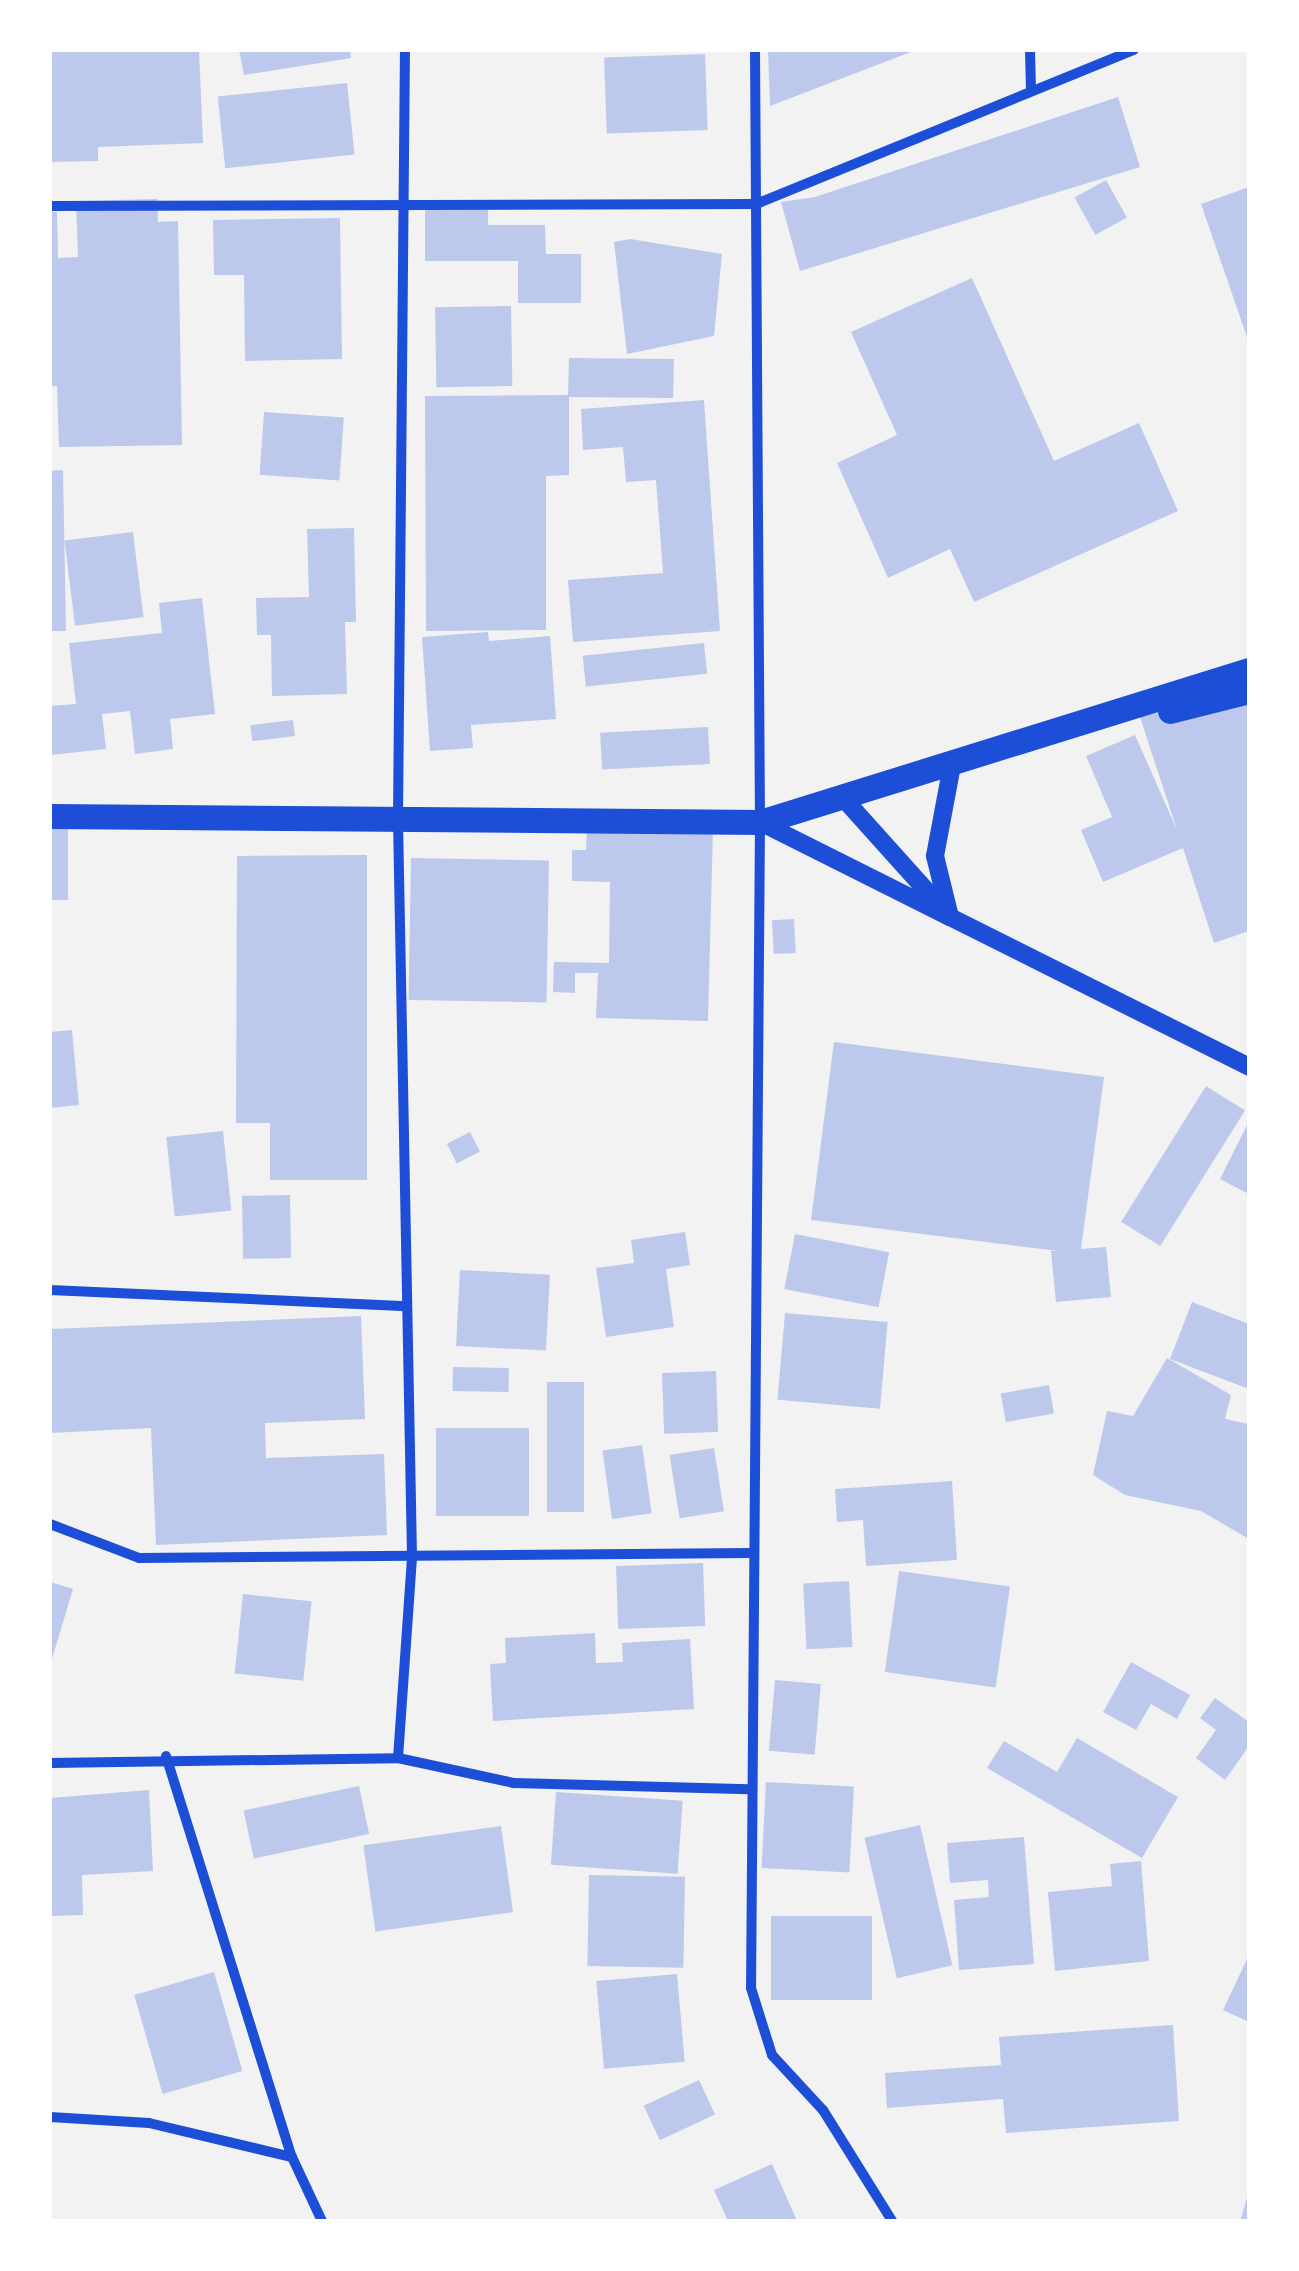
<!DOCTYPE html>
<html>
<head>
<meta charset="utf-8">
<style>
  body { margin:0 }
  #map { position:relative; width:1299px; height:2271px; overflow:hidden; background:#f2f2f2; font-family:Overpass,sans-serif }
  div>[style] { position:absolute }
  .building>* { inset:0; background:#bdc9ec; transform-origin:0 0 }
  .minor>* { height:10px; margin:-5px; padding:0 5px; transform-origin:5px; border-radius:5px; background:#1d4ed8 }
  .tertiary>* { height:18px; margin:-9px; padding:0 9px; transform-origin:9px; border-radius:9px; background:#1d4ed8 }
  .primary>* { height:25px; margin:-12.5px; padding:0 12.5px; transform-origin:12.5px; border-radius:12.5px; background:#1d4ed8 }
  span { translate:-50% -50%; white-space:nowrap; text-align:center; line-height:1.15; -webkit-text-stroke:8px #fff; paint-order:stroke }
  .frame { position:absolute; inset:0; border:52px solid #fff; pointer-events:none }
</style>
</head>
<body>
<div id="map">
  <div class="building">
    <i style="clip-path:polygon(50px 50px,199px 50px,203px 143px,98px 147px,98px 161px,50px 162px)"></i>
    <i style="clip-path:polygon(239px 50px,350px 50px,351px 58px,244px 75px)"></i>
    <i style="clip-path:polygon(768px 50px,916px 50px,770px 106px)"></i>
    <i style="left:705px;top:54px;width:76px;height:101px;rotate:88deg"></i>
    <i style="left:347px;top:83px;width:72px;height:130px;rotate:84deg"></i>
    <i style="clip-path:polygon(1118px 97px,1140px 167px,800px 271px,781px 202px,815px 197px)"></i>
    <i style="left:1106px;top:180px;width:43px;height:36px;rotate:61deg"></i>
    <i style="clip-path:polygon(1249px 187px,1249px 340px,1248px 340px,1201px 204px)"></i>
    <i style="clip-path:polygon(157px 199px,158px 222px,178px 221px,182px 445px,59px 447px,57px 386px,50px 386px,50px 212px,57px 212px,58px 258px,78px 257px,76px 201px)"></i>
    <i style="clip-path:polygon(425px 210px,488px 210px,488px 225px,545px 225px,546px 254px,581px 254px,581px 303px,518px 303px,518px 261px,425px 261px)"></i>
    <i style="clip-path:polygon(340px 218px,342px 359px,245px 361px,244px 275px,214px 275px,213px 220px)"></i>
    <i style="clip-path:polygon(630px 239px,722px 254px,714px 336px,627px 354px,614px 242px)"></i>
    <i style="clip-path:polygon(972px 278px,1054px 461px,1139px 423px,1178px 511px,974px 602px,950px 549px,888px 578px,837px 463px,897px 435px,851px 332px)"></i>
    <i style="left:511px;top:306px;width:80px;height:76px;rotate:89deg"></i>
    <i style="clip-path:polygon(569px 358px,674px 359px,673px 398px,569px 397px,569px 475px,546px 476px,546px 630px,426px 631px,425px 396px,568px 395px)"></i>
    <i style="clip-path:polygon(704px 400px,720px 631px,573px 642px,568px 580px,663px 573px,656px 480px,626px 482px,623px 447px,583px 450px,581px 409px)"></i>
    <i style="left:264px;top:412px;width:80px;height:63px;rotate:4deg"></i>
    <i style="clip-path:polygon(63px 470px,66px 631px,50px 631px,50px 471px)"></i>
    <i style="clip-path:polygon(354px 528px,356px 622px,345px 622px,347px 694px,272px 696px,271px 635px,257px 635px,256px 598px,309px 597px,307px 529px)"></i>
    <i style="left:133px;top:532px;width:86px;height:69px;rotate:83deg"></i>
    <i style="clip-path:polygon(202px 598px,215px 714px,170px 719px,173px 749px,135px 754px,130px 711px,102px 714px,106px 749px,50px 755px,50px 706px,76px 704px,69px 643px,162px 633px,159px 603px)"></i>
    <i style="clip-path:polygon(488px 632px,489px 641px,550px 636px,556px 719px,471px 725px,473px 748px,430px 751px,422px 637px)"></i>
    <i style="left:704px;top:643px;width:31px;height:122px;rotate:84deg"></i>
    <i style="clip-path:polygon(1249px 681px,1249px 931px,1214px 943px,1183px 848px,1103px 882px,1081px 830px,1112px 817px,1086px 756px,1135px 735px,1177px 830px,1140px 717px)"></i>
    <i style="left:293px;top:720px;width:16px;height:43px;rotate:83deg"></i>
    <i style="left:708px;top:727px;width:37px;height:108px;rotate:87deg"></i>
    <i style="left:50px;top:820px;width:18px;height:80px"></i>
    <i style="clip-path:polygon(587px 824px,713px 827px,708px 1021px,596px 1018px,598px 973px,575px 973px,575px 993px,553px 992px,554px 962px,609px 963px,610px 882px,572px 881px,572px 850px,586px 850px)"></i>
    <i style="clip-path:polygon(367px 855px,367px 1180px,270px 1180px,270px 1123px,236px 1123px,237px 856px)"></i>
    <i style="left:411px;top:858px;width:138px;height:142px;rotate:1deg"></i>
    <i style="left:794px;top:919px;width:34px;height:22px;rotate:87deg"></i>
    <i style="clip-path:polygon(72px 1030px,79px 1105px,50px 1108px,50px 1032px)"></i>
    <i style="clip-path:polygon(834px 1042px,1104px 1077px,1081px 1249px,1106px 1247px,1111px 1297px,1056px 1302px,1051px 1251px,1058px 1251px,811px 1220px)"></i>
    <i style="left:1206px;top:1086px;width:46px;height:160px;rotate:32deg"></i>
    <i style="clip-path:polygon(1249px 1121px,1249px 1194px,1220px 1179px)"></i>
    <i style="left:223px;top:1131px;width:80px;height:57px;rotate:84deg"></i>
    <i style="left:470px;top:1132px;width:22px;height:26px;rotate:63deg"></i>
    <i style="left:290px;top:1195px;width:63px;height:48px;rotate:89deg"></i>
    <i style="clip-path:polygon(685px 1232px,690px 1265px,666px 1269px,674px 1327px,606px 1337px,596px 1268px,634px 1263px,631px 1240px)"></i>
    <i style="left:795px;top:1234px;width:96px;height:56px;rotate:11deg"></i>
    <i style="left:460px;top:1270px;width:90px;height:76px;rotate:3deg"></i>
    <i style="clip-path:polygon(1192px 1302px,1249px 1324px,1249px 1389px,1170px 1359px)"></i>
    <i style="left:785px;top:1313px;width:103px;height:87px;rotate:5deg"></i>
    <i style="clip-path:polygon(361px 1316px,365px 1419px,265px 1423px,266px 1458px,384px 1454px,387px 1535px,156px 1545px,151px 1428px,50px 1433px,50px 1329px)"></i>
    <i style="clip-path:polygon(1167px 1358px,1231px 1395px,1225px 1419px,1249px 1424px,1249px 1539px,1201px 1511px,1125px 1495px,1093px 1475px,1107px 1411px,1133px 1416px)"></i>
    <i style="left:453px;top:1367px;width:56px;height:24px;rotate:1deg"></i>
    <i style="left:716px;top:1371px;width:61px;height:54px;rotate:88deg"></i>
    <i style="left:547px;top:1382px;width:37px;height:130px"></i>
    <i style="left:1049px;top:1385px;width:29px;height:49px;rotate:80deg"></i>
    <i style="left:436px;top:1428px;width:93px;height:88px"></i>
    <i style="left:642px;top:1445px;width:69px;height:40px;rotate:82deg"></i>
    <i style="left:714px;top:1448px;width:64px;height:45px;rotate:81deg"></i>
    <i style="clip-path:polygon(952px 1481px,957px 1560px,866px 1566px,863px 1520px,837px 1522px,835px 1489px)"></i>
    <i style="left:703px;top:1563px;width:63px;height:87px;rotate:88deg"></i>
    <i style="left:899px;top:1571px;width:112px;height:102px;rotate:8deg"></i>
    <i style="left:849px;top:1581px;width:66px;height:46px;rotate:87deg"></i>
    <i style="clip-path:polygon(50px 1582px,73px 1589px,51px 1662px,50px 1662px)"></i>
    <i style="left:243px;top:1594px;width:69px;height:80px;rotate:6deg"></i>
    <i style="clip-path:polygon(595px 1633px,596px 1663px,623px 1662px,622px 1643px,690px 1639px,694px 1709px,493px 1721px,490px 1664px,506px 1663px,505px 1638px)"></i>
    <i style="clip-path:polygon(1131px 1662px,1190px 1695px,1177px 1719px,1151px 1704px,1136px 1730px,1103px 1712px)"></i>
    <i style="left:775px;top:1680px;width:46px;height:71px;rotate:5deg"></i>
    <i style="clip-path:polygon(1215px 1698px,1249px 1722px,1249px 1746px,1225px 1780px,1196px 1758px,1216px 1730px,1200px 1718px)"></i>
    <i style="clip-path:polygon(1077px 1738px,1178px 1797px,1142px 1858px,987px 1768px,1004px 1741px,1057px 1772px)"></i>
    <i style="left:766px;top:1782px;width:88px;height:86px;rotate:3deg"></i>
    <i style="left:359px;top:1786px;width:49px;height:118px;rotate:78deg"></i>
    <i style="clip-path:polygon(149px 1790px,153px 1871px,82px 1875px,83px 1915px,50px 1916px,50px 1798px)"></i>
    <i style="left:556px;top:1792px;width:127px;height:73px;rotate:4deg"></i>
    <i style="left:920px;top:1825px;width:144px;height:57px;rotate:77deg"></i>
    <i style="left:501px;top:1826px;width:87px;height:139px;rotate:82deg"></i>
    <i style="clip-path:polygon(1024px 1837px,1034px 1964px,959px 1970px,954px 1900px,989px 1897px,988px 1880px,950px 1883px,947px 1843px)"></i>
    <i style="clip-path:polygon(1141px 1861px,1149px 1961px,1055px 1971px,1048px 1892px,1112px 1886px,1110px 1864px)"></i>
    <i style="left:589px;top:1875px;width:96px;height:91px;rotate:1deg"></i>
    <i style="left:771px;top:1916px;width:101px;height:84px"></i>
    <i style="clip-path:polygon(1249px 1955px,1249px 2022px,1223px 2010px)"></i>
    <i style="left:214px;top:1972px;width:103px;height:83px;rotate:74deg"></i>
    <i style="left:677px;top:1974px;width:88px;height:81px;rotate:85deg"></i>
    <i style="clip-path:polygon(1173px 2025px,1179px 2121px,1006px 2133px,1003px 2099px,887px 2108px,885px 2073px,1001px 2065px,999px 2037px)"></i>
    <i style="left:699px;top:2080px;width:38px;height:61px;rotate:65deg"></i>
    <i style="clip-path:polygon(772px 2164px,797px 2221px,728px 2221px,714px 2190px)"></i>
    <i style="clip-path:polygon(1248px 2195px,1249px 2221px,1240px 2221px)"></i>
  </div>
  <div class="minor">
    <i style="left:755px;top:50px;width:772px;rotate:89.63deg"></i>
    <i style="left:760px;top:822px;width:1166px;rotate:90.44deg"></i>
    <i style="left:751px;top:1988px;width:70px;rotate:72.6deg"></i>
    <i style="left:772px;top:2055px;width:75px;rotate:47.2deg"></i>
    <i style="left:823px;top:2110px;width:131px;rotate:58.1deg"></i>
    <i style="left:1030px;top:50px;width:40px;rotate:88.6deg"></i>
    <i style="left:50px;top:206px;width:706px;rotate:-0.16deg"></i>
    <i style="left:756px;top:204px;width:408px;rotate:-22.2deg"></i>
    <i style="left:50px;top:1290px;width:357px;rotate:2.6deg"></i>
    <i style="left:50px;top:1524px;width:95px;rotate:20.9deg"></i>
    <i style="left:139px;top:1558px;width:612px;rotate:-0.47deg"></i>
    <i style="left:166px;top:1756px;width:420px;rotate:72.6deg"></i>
    <i style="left:398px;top:1758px;width:202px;rotate:-86deg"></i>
    <i style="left:412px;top:1556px;width:739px;rotate:-91.09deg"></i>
    <i style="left:398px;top:817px;width:767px;rotate:-89.48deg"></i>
    <i style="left:50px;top:1763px;width:348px;rotate:-0.8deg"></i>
    <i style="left:398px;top:1758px;width:119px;rotate:12.2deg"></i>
    <i style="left:514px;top:1783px;width:235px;rotate:1.5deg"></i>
    <i style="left:50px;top:2117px;width:99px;rotate:3.5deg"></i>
    <i style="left:149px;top:2123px;width:147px;rotate:13.4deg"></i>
    <i style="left:292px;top:2157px;width:71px;rotate:64.9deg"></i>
  </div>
  <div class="tertiary">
    <i style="left:845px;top:800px;width:157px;rotate:48.1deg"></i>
    <i style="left:950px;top:917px;width:335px;rotate:26.6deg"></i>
    <i style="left:760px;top:822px;width:212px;rotate:26.6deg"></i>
    <i style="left:950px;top:917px;width:63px;rotate:-103.8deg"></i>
    <i style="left:935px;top:856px;width:93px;rotate:-79.4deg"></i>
  </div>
  <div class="primary">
    <i style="left:1170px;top:711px;width:81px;rotate:-14.2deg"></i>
    <i style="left:50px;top:816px;width:710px;rotate:0.48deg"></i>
    <i style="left:760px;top:822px;width:512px;rotate:-17.27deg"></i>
  </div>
  <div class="frame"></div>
</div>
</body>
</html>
